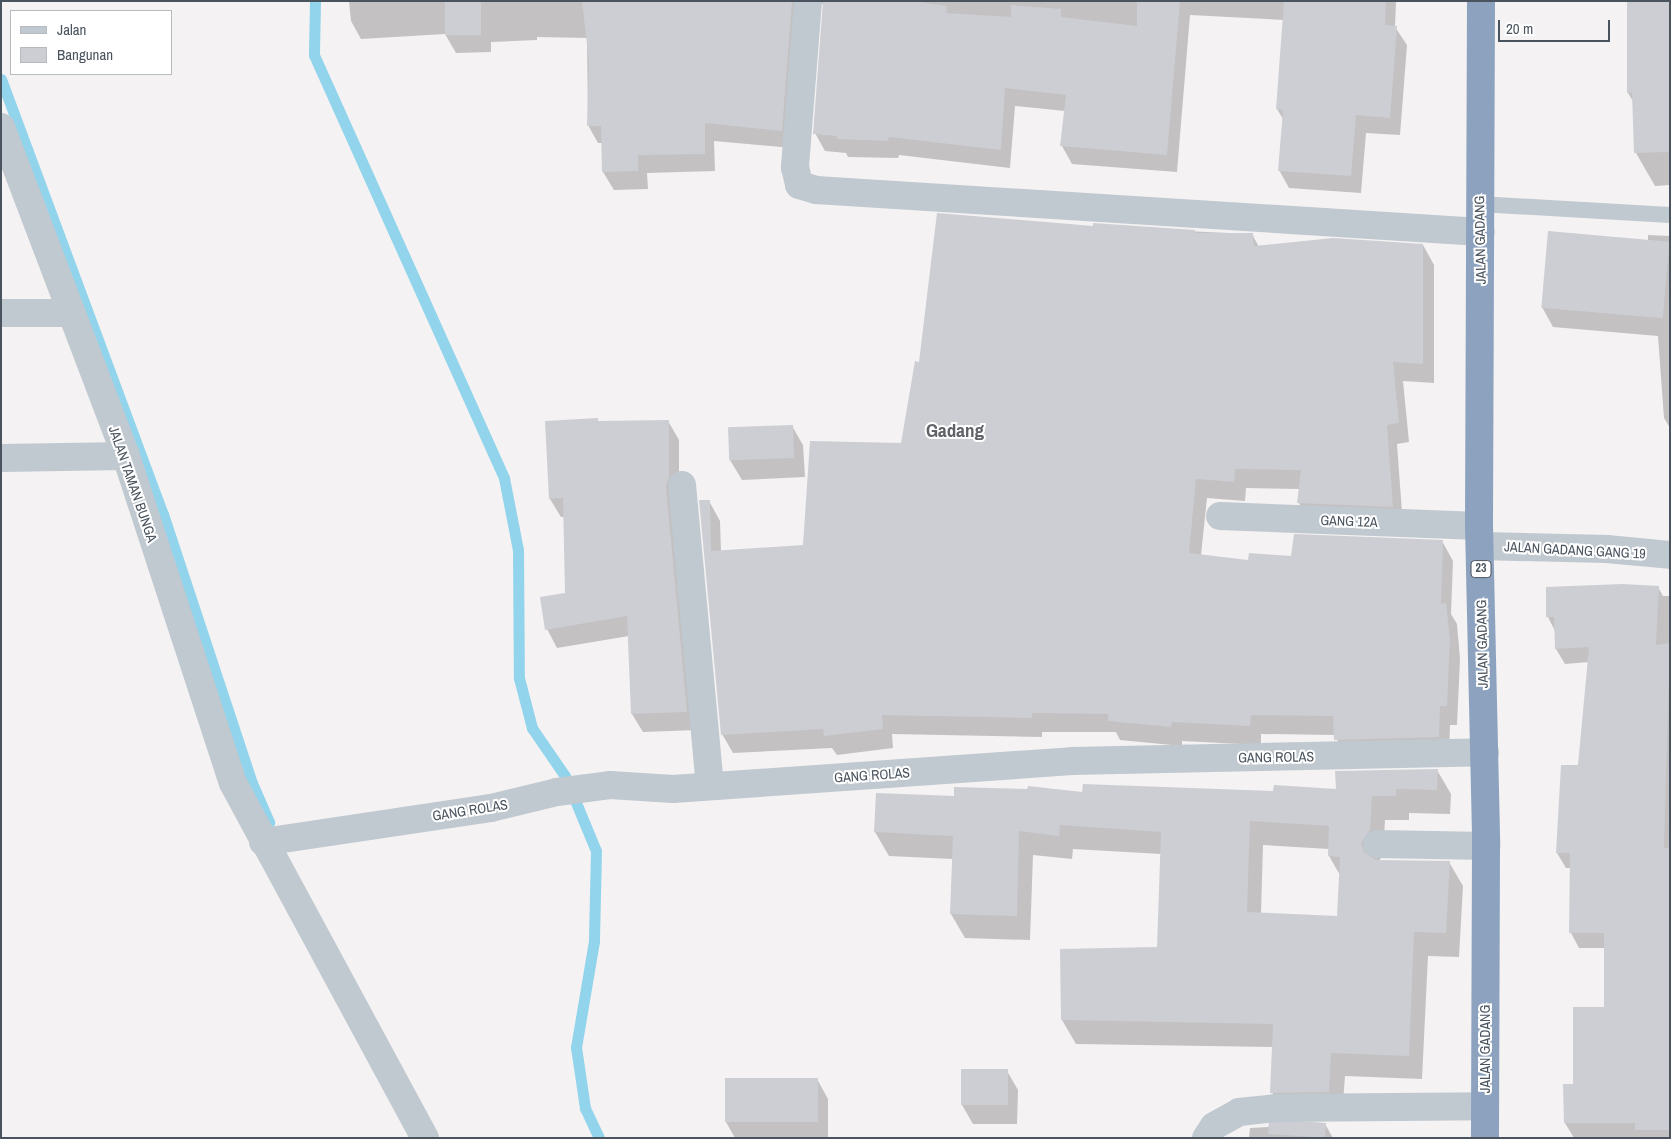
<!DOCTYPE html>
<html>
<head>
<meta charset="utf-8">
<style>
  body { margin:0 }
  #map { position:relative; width:1671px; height:1139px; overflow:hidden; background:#f4f2f2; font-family:"Archivo Narrow",sans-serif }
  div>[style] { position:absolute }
  .shadow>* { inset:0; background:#0003 }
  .stream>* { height:11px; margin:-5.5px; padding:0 5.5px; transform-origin:5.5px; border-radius:5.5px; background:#91d4eb }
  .building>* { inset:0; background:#ccced4; transform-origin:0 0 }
  .lane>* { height:16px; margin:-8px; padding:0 8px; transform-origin:8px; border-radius:8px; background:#c0c8d0 }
  .street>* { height:28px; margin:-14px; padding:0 14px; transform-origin:14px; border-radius:14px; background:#c0c8d0 }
  .highway>* { height:28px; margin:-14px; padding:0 14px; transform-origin:14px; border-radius:14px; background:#8ca2bf }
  span { translate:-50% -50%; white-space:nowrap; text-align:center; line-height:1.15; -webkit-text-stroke:4px #fff; paint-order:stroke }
  .shield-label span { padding:1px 4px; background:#fff; border:1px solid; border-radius:4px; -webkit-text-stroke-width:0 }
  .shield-label { font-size:12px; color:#4a545f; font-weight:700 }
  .street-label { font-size:14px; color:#4a545f }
  .district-label { font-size:19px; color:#5f6267; font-weight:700 }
  .frame { position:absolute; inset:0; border:2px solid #4a545f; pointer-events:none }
  .legend { position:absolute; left:10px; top:10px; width:162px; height:65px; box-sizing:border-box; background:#fff; border:1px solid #b7bbbf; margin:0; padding:6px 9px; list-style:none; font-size:15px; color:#4a545f }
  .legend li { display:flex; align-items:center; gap:10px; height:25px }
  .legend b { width:25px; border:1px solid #b7bbbf }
  .scale { position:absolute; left:1498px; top:20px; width:112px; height:22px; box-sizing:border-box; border:2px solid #4a545f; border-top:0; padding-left:6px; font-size:15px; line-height:18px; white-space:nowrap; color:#4a545f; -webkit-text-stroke:4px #fff; paint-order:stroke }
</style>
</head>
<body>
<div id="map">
  <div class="shadow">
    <i style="clip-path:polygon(349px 1px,1396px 1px,1395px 27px,1407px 45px,1400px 135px,1366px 133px,1361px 193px,1289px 188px,1279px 170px,1283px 119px,1277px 109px,1284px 20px,1190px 15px,1177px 172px,1072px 164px,1062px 146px,1065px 111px,1015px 106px,1010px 168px,899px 155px,898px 158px,848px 157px,846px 153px,825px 151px,815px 133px,825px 5px,819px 3px,792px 148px,714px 141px,715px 171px,647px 173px,648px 189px,614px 190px,603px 172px,603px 143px,598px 143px,588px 125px,587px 38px,537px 37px,537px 40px,491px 42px,491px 52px,456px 53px,445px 34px,361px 39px,351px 21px)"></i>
    <i style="clip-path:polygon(1670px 1px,1670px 185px,1655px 186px,1636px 153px,1634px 103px,1628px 93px)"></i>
    <i style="clip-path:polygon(1095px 227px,1252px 234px,1259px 247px,1423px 245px,1434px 265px,1434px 383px,1403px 381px,1409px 442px,1397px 444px,1403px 526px,1310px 522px,1299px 503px,1300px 489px,1246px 488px,1245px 501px,1207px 498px,1201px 555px,1249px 562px,1442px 541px,1453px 561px,1451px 614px,1457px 624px,1460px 659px,1457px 725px,1450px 725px,1449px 756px,1346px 759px,1335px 735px,1261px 734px,1261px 745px,1182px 741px,1182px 746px,1120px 740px,1116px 732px,1042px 732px,1042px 737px,892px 734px,893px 748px,837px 755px,832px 748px,733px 753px,722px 734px,700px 502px,709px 501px,720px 521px,721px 552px,804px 547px,902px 444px,920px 363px)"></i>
    <i style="clip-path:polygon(1648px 235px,1670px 236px,1670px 428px,1664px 418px,1658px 336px,1553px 327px,1542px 307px,1648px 241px)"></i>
    <i style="clip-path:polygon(597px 419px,599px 422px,668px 421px,679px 440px,679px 496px,697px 730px,643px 732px,632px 714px,629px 636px,557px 648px,547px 629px,566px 594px,565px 517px,561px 517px,550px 499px)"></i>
    <i style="clip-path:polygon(792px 426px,803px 445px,805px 477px,742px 480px,730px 460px,730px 429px)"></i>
    <i style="clip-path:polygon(1658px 587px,1663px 596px,1670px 596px,1670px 1138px,1574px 1138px,1565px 1123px,1575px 1085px,1606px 1008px,1605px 948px,1579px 948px,1571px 933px,1571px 868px,1566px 868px,1557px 853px,1579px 766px,1589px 662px,1565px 664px,1556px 649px,1555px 631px,1548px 617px)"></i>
    <i style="clip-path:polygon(evenodd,1437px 770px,1451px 794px,1450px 814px,1409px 813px,1409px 820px,1385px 820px,1383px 855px,1379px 861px,1449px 862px,1463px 886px,1459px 957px,1428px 956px,1422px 1079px,1345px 1076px,1342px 1116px,1286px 1116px,1272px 1092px,1273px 1047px,1076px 1044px,1062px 1020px,1158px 949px,1161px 854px,1073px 849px,1072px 859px,1033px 855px,1030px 940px,965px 938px,951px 914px,953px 859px,889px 856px,875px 832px,955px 797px,1337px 790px,1437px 770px,1263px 845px,1329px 849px,1329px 856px,1340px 875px,1338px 917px,1261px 914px,1263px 845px)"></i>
    <i style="clip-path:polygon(1007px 1071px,1018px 1090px,1017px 1124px,973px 1124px,962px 1105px)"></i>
    <i style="clip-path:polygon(817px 1079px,828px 1099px,828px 1138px,735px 1138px,726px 1122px)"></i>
    <i style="clip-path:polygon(1325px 1124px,1333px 1138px,1249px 1138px,1250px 1128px)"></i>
  </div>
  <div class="stream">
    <i style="left:315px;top:1px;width:54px;rotate:91.1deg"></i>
    <i style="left:314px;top:55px;width:464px;rotate:65.8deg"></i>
    <i style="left:504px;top:478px;width:73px;rotate:79deg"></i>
    <i style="left:518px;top:550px;width:128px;rotate:89.6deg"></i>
    <i style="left:519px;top:678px;width:52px;rotate:75.4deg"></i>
    <i style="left:532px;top:728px;width:58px;rotate:55.5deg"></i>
    <i style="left:565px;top:776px;width:81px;rotate:67.5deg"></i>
    <i style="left:596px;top:851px;width:90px;rotate:91.3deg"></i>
    <i style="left:594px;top:941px;width:108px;rotate:99.6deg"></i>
    <i style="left:576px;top:1047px;width:62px;rotate:81.6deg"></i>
    <i style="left:585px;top:1108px;width:33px;rotate:65deg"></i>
    <i style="left:1px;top:79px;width:464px;rotate:69.6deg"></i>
    <i style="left:163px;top:514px;width:283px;rotate:71.7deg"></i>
    <i style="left:252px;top:783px;width:43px;rotate:66.4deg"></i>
  </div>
  <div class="building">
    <i style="left:445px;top:1px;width:36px;height:34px"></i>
    <i style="clip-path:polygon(582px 1px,792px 1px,782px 131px,705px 123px,705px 154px,638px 155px,638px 171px,602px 172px,601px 126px,587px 126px,589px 62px)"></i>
    <i style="clip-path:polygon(823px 1px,914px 1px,947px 6px,946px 13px,1011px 17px,1011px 5px,1061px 9px,1061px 17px,1137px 26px,1137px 1px,1180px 1px,1167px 155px,1060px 146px,1066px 95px,1005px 88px,1001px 150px,889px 137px,888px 141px,837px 139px,837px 136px,813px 134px)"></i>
    <i style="clip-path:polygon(1284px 1px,1386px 1px,1385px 25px,1397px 26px,1390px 118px,1356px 115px,1351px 176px,1278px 171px,1283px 110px,1276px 109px)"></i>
    <i style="clip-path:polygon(1627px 1px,1670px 1px,1670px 152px,1634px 153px,1632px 93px,1627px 93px)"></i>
    <i style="clip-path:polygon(937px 213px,1093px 226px,1093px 223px,1195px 230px,1195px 233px,1253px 233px,1254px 246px,1333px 238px,1423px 244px,1423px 364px,1393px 362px,1399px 423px,1387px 425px,1393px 507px,1297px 503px,1301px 470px,1235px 469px,1234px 482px,1196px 479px,1189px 553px,1248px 560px,1249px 553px,1291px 556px,1294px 534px,1443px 540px,1441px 604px,1446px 603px,1450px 639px,1447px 706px,1440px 706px,1439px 737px,1334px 740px,1333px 716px,1251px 715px,1250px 726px,1172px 722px,1171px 727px,1108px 721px,1108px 714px,1032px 713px,1032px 718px,882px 715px,883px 729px,824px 736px,823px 729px,721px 735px,699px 500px,710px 500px,711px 551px,803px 545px,810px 441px,901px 443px,915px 361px,919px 362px)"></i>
    <i style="left:1548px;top:231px;width:122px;height:77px;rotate:5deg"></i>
    <i style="clip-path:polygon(598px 418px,598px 421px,669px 420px,669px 477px,666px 486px,687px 712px,631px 714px,627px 616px,545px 630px,540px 597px,565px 593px,563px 498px,549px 499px,545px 421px)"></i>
    <i style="left:793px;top:425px;width:33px;height:65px;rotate:88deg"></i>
    <i style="clip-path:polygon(1622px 584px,1659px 586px,1656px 645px,1670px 643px,1664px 848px,1670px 848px,1670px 1130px,1635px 1130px,1635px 1123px,1564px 1123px,1563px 1084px,1573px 1084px,1573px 1007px,1604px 1007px,1604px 933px,1569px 933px,1570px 853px,1556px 853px,1561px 765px,1578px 765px,1589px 647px,1555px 649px,1554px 617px,1546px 617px,1546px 587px)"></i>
    <i style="clip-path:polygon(evenodd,1438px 769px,1437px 790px,1396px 789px,1396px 796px,1372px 796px,1370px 830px,1361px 843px,1364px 852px,1376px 860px,1450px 861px,1446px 933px,1414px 932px,1409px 1056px,1331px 1053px,1329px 1092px,1270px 1093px,1273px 1024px,1061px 1020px,1060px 949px,1157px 947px,1161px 832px,1060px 825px,1059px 836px,1019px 831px,1017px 916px,950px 914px,953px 836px,874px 832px,876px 793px,954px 796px,954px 787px,1027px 789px,1028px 786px,1082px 792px,1083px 784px,1273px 791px,1274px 785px,1336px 789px,1335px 771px,1438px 769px,1250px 821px,1329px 826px,1328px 856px,1340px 857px,1337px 916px,1247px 912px,1250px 821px)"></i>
    <i style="left:961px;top:1069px;width:47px;height:36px"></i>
    <i style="left:818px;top:1078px;width:44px;height:93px;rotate:90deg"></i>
    <i style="left:1326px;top:1123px;width:15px;height:57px;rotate:94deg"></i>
  </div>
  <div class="lane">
    <i style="left:1479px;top:204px;width:191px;rotate:3.3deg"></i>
  </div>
  <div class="street">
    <i style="left:808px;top:1px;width:167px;rotate:94.5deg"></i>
    <i style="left:795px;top:167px;width:18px;rotate:77deg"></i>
    <i style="left:799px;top:185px;width:18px;rotate:16deg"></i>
    <i style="left:816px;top:190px;width:666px;rotate:3.61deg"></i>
    <i style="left:1px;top:127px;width:352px;rotate:69.2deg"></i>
    <i style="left:126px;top:456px;width:344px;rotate:71.9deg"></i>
    <i style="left:233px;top:783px;width:404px;rotate:61.6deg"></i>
    <i style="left:1px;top:313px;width:69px"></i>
    <i style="left:1px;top:458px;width:125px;rotate:-0.9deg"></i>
    <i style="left:682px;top:485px;width:302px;rotate:84.7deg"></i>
    <i style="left:1220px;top:516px;width:259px;rotate:2.2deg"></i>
    <i style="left:1480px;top:546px;width:127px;rotate:1.4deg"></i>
    <i style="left:1607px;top:549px;width:63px;rotate:5.4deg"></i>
    <i style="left:263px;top:842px;width:231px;rotate:-8.5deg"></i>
    <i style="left:491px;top:808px;width:68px;rotate:-13.6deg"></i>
    <i style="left:557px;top:792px;width:53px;rotate:-7.5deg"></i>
    <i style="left:610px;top:785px;width:63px;rotate:3.6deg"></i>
    <i style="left:673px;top:789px;width:400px;rotate:-4deg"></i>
    <i style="left:1072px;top:761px;width:413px;rotate:-1.2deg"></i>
    <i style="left:1377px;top:844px;width:109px;rotate:1.1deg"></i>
    <i style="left:1206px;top:1138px;width:14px;rotate:-56deg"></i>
    <i style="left:1214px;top:1126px;width:29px;rotate:-29deg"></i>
    <i style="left:1239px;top:1112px;width:36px;rotate:-6deg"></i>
    <i style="left:1275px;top:1108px;width:210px;rotate:-0.5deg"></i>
  </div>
  <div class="highway">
    <i style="left:1481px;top:1px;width:525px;rotate:90.22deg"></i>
    <i style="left:1479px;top:526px;width:320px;rotate:88.7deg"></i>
    <i style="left:1486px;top:846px;width:292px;rotate:90.2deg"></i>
  </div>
  <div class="shield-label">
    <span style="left:1481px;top:569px">23</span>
  </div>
  <div class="street-label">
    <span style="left:1480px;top:240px;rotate:-91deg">JALAN GADANG</span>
    <span style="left:133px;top:484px;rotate:71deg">JALAN TAMAN BUNGA</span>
    <span style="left:1349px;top:521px;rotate:2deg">GANG 12A</span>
    <span style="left:1575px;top:550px;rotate:3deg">JALAN GADANG GANG 19</span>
    <span style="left:1482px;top:644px;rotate:-91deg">JALAN GADANG</span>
    <span style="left:1276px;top:757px;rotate:-1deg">GANG ROLAS</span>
    <span style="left:872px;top:775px;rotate:-4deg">GANG ROLAS</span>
    <span style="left:470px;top:810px;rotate:-9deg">GANG ROLAS</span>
    <span style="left:1485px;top:1049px;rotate:-90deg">JALAN GADANG</span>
  </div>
  <div class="district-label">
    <span style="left:955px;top:431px">Gadang</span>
  </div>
  <div class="frame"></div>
  <ul class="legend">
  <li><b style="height:6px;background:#c0c8d0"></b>Jalan</li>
  <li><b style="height:14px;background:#ccced4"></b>Bangunan</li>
  </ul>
  <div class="scale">20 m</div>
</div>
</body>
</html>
